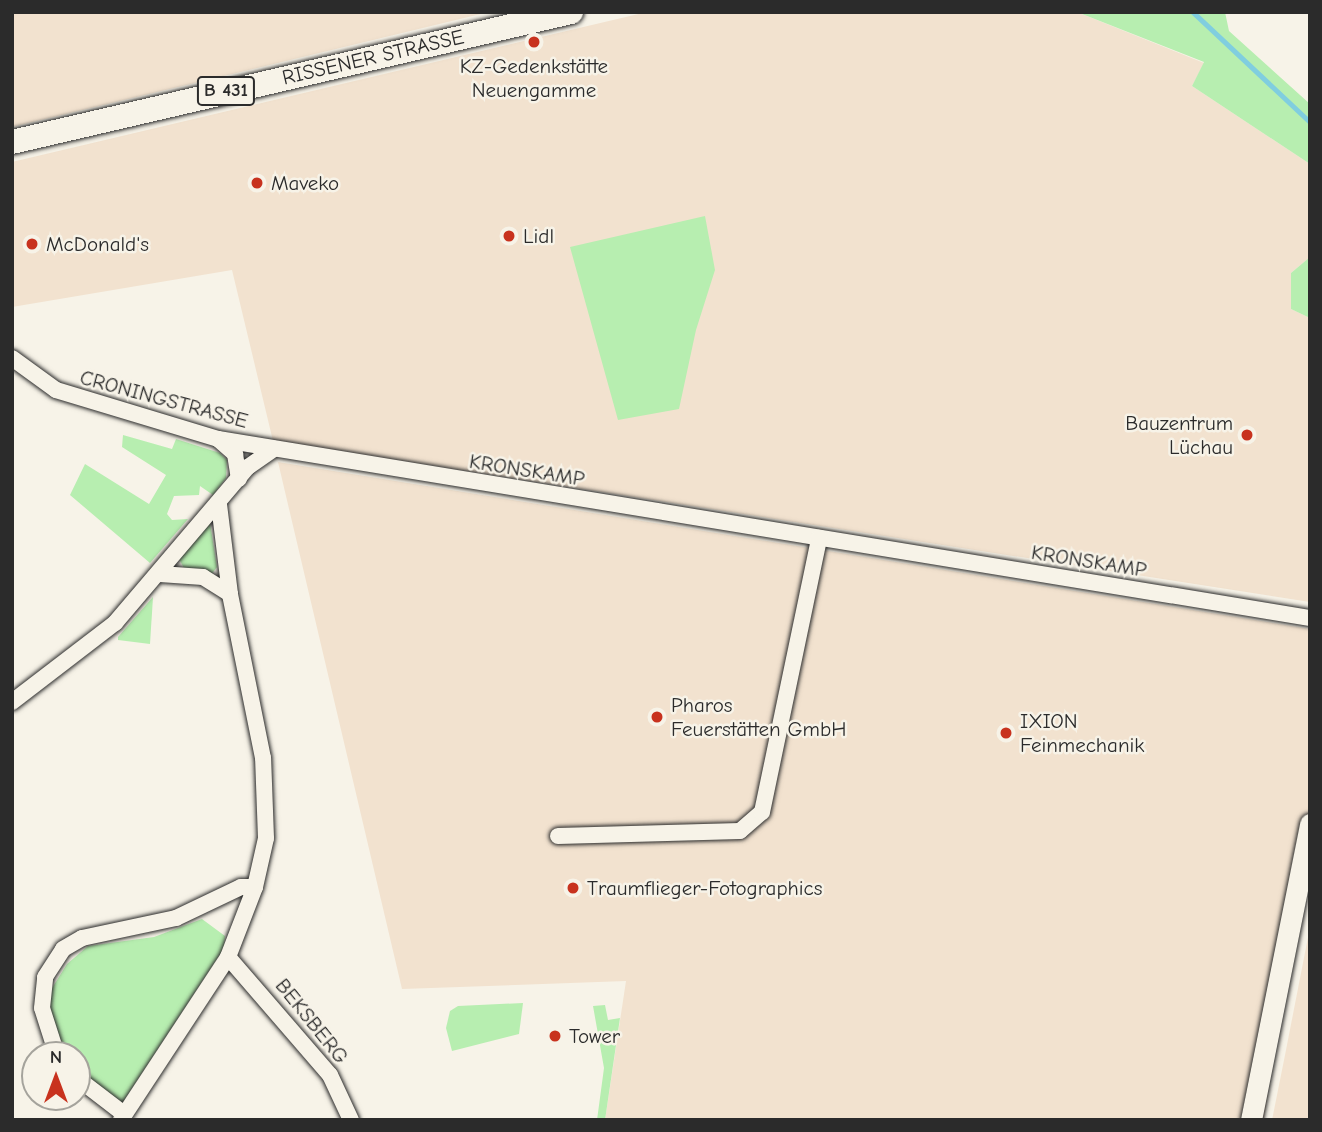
<!DOCTYPE html>
<html>
<head>
<meta charset="utf-8">
<style>
  body { margin:0 }
  #map { position:relative; width:1322px; height:1132px; overflow:hidden; background:#f7f3e8; font-family:"Comic Neue",sans-serif }
  div>[style] { position:absolute }
  .built>* { inset:0; background:#f2e2cf }
  .green>* { inset:0; background:#b7eeb0 }
  .stream>* { height:4.5px; margin:-2.25px; padding:0 2.25px; transform-origin:2.25px; border-radius:2.25px; background:#80cedf }
  .roads { filter:drop-shadow(0 0 2px #2b2b2b) drop-shadow(0 0 2px #2b2b2b) }
  .street>* { height:16px; margin:-8px; padding:0 8px; transform-origin:8px; border-radius:8px; background:#f7f3e8 }
  .secondary>* { height:21px; margin:-10.5px; padding:0 10.5px; transform-origin:10.5px; border-radius:10.5px; background:#f7f3e8 }
  .primary>* { height:24px; margin:-12px; padding:0 12px; transform-origin:12px; border-radius:12px; background:#f7f3e8 }
  .dots>* { width:19px; height:19px; translate:-50% -50%; box-sizing:border-box; border:4px solid #f7f3e8; border-radius:50% }
  span { translate:-50% -50%; white-space:nowrap; text-align:center; line-height:1.15; -webkit-text-stroke:5px #f7f3e8; paint-order:stroke }
  .shield-label span { padding:2px 5px; background:#f7f3e8; border:2px solid; border-radius:5px; -webkit-text-stroke-width:0 }
  .shield-label { font-size:19px; color:#2b2b2b; font-weight:700 }
  .street-label { font-size:21px; color:#2b2b2b }
  .poi-label { font-size:21px; color:#2b2b2b }
  .left { translate:0 -50%; text-align:left }
  .right { translate:-100% -50%; text-align:right }
  .frame { position:absolute; inset:0; border:14px solid #2b2b2b; pointer-events:none }
  .north { position:absolute; left:21px; top:1041px; width:70px; height:70px; box-sizing:border-box; background:#f7f3e8; border:2px solid #a5a39c; border-radius:50%; rotate:0deg; font-size:19px; font-weight:700; line-height:28px; text-align:center; color:#2b2b2b }
  .north::after { content:''; display:block; margin:auto; width:24px; height:32px; background:#c8321e; clip-path:polygon(50% 0,100% 100%,50% 72%,0 100%) }
</style>
</head>
<body>
<div id="map">
  <div class="built">
    <i style="clip-path:polygon(12px 12px,489px 12px,12px 127px)"></i>
    <i style="clip-path:polygon(647px 12px,1077px 12px,1204px 63px,1192px 86px,1310px 164px,1310px 257px,1291px 273px,1291px 309px,1310px 318px,1310px 602px,273px 441px,232px 270px,12px 307px,12px 162px)"></i>
    <i style="clip-path:polygon(278px 462px,1310px 629px,1310px 811px,1264px 1120px,605px 1120px,626px 981px,402px 989px)"></i>
    <i style="clip-path:polygon(1310px 927px,1310px 1120px,1272px 1120px,1286px 1050px)"></i>
  </div>
  <div class="green">
    <i style="clip-path:polygon(1077px 12px,1225px 12px,1229px 31px,1310px 104px,1310px 164px,1192px 86px,1204px 62px)"></i>
    <i style="clip-path:polygon(705px 216px,715px 270px,696px 330px,679px 409px,618px 420px,570px 247px)"></i>
    <i style="clip-path:polygon(1310px 257px,1310px 318px,1291px 309px,1291px 273px)"></i>
    <i style="clip-path:polygon(123px 435px,172px 449px,176px 439px,220px 453px,227px 460px,226px 478px,213px 495px,200px 486px,199px 495px,174px 496px,167px 514px,172px 520px,188px 519px,150px 563px,70px 495px,85px 464px,149px 504px,166px 475px,122px 447px)"></i>
    <i style="clip-path:polygon(210px 523px,217px 567px,211px 575px,184px 568px,179px 559px)"></i>
    <i style="clip-path:polygon(153px 597px,150px 644px,118px 640px,118px 637px)"></i>
    <i style="clip-path:polygon(202px 919px,225px 936px,224px 948px,121px 1105px,95px 1087px,77px 1066px,77px 1055px,69px 1055px,52px 1024px,49px 993px,67px 964px,88px 946px,154px 937px)"></i>
    <i style="clip-path:polygon(523px 1003px,519px 1034px,452px 1051px,446px 1028px,450px 1011px,458px 1006px)"></i>
    <i style="clip-path:polygon(605px 1005px,608px 1020px,620px 1018px,605px 1120px,597px 1120px,604px 1068px,593px 1006px)"></i>
  </div>
  <div class="stream">
    <i style="left:1193px;top:12px;width:161px;rotate:43.2deg"></i>
  </div>
  <div class="roads">
    <div class="street">
      <i style="left:12px;top:358px;width:54px;rotate:36deg"></i>
      <i style="left:56px;top:390px;width:169px;rotate:16.8deg"></i>
      <i style="left:218px;top:439px;width:1107px;rotate:9.31deg"></i>
      <i style="left:218px;top:439px;width:23px;rotate:41deg"></i>
      <i style="left:235px;top:454px;width:25px;rotate:81deg"></i>
      <i style="left:160px;top:574px;width:43px;rotate:4deg"></i>
      <i style="left:203px;top:577px;width:32px;rotate:32deg"></i>
      <i style="left:12px;top:702px;width:130px;rotate:-37.5deg"></i>
      <i style="left:115px;top:623px;width:205px;rotate:-49.6deg"></i>
      <i style="left:248px;top:467px;width:32px;rotate:-35deg"></i>
      <i style="left:558px;top:836px;width:182px;rotate:-1.6deg"></i>
      <i style="left:740px;top:831px;width:29px;rotate:-41deg"></i>
      <i style="left:762px;top:812px;width:280px;rotate:-78.2deg"></i>
      <i style="left:228px;top:957px;width:156px;rotate:49.2deg"></i>
      <i style="left:330px;top:1075px;width:50px;rotate:65deg"></i>
      <i style="left:57px;top:1055px;width:49px;rotate:-107.7deg"></i>
      <i style="left:42px;top:1008px;width:31px;rotate:-84deg"></i>
      <i style="left:45px;top:977px;width:33px;rotate:-57deg"></i>
      <i style="left:63px;top:949px;width:22px;rotate:-30deg"></i>
      <i style="left:82px;top:938px;width:96px;rotate:-12deg"></i>
      <i style="left:176px;top:918px;width:72px;rotate:-25.5deg"></i>
      <i style="left:241px;top:887px;width:14px"></i>
      <i style="left:77px;top:1078px;width:59px;rotate:37.5deg"></i>
      <i style="left:121px;top:1120px;width:195px;rotate:-56.7deg"></i>
      <i style="left:228px;top:957px;width:75px;rotate:-68.9deg"></i>
      <i style="left:255px;top:887px;width:50px;rotate:-77.3deg"></i>
      <i style="left:266px;top:838px;width:80px;rotate:-92.1deg"></i>
      <i style="left:263px;top:758px;width:167px;rotate:-101.4deg"></i>
      <i style="left:230px;top:594px;width:91px;rotate:-97deg"></i>
    </div>
    <div class="secondary">
      <i style="left:1251px;top:1120px;width:302px;rotate:-78.7deg"></i>
    </div>
    <div class="primary">
      <i style="left:12px;top:142px;width:574px;rotate:-13.09deg"></i>
    </div>
  </div>
  <div class="dots">
    <i style="left:534px;top:42px;background:#c8321e"></i>
    <i style="left:257px;top:183px;background:#c8321e"></i>
    <i style="left:509px;top:236px;background:#c8321e"></i>
    <i style="left:32px;top:244px;background:#c8321e"></i>
    <i style="left:1247px;top:435px;background:#c8321e"></i>
    <i style="left:657px;top:717px;background:#c8321e"></i>
    <i style="left:1006px;top:733px;background:#c8321e"></i>
    <i style="left:573px;top:888px;background:#c8321e"></i>
    <i style="left:555px;top:1036px;background:#c8321e"></i>
  </div>
  <div class="shield-label">
    <span style="left:226px;top:91px">B 431</span>
  </div>
  <div class="street-label">
    <span style="left:373px;top:57px;rotate:-13deg">RISSENER STRASSE</span>
    <span style="left:164px;top:399px;rotate:15deg">CRONINGSTRASSE</span>
    <span style="left:527px;top:470px;rotate:9deg">KRONSKAMP</span>
    <span style="left:1089px;top:561px;rotate:9deg">KRONSKAMP</span>
    <span style="left:312px;top:1021px;rotate:51deg">BEKSBERG</span>
  </div>
  <div class="poi-label">
    <span style="left:534px;top:78px">KZ-Gedenkstätte<br>Neuengamme</span>
    <span class="left" style="left:271px;top:183px">Maveko</span>
    <span class="left" style="left:523px;top:236px">Lidl</span>
    <span class="left" style="left:46px;top:244px">McDonald's</span>
    <span class="right" style="left:1233px;top:435px">Bauzentrum<br>Lüchau</span>
    <span class="left" style="left:671px;top:717px">Pharos<br>Feuerstätten GmbH</span>
    <span class="left" style="left:1020px;top:733px">IXION<br>Feinmechanik</span>
    <span class="left" style="left:587px;top:888px">Traumflieger-Fotographics</span>
    <span class="left" style="left:569px;top:1036px">Tower</span>
  </div>
  <div class="frame"></div>
  <div class="north">N</div>
</div>
</body>
</html>
